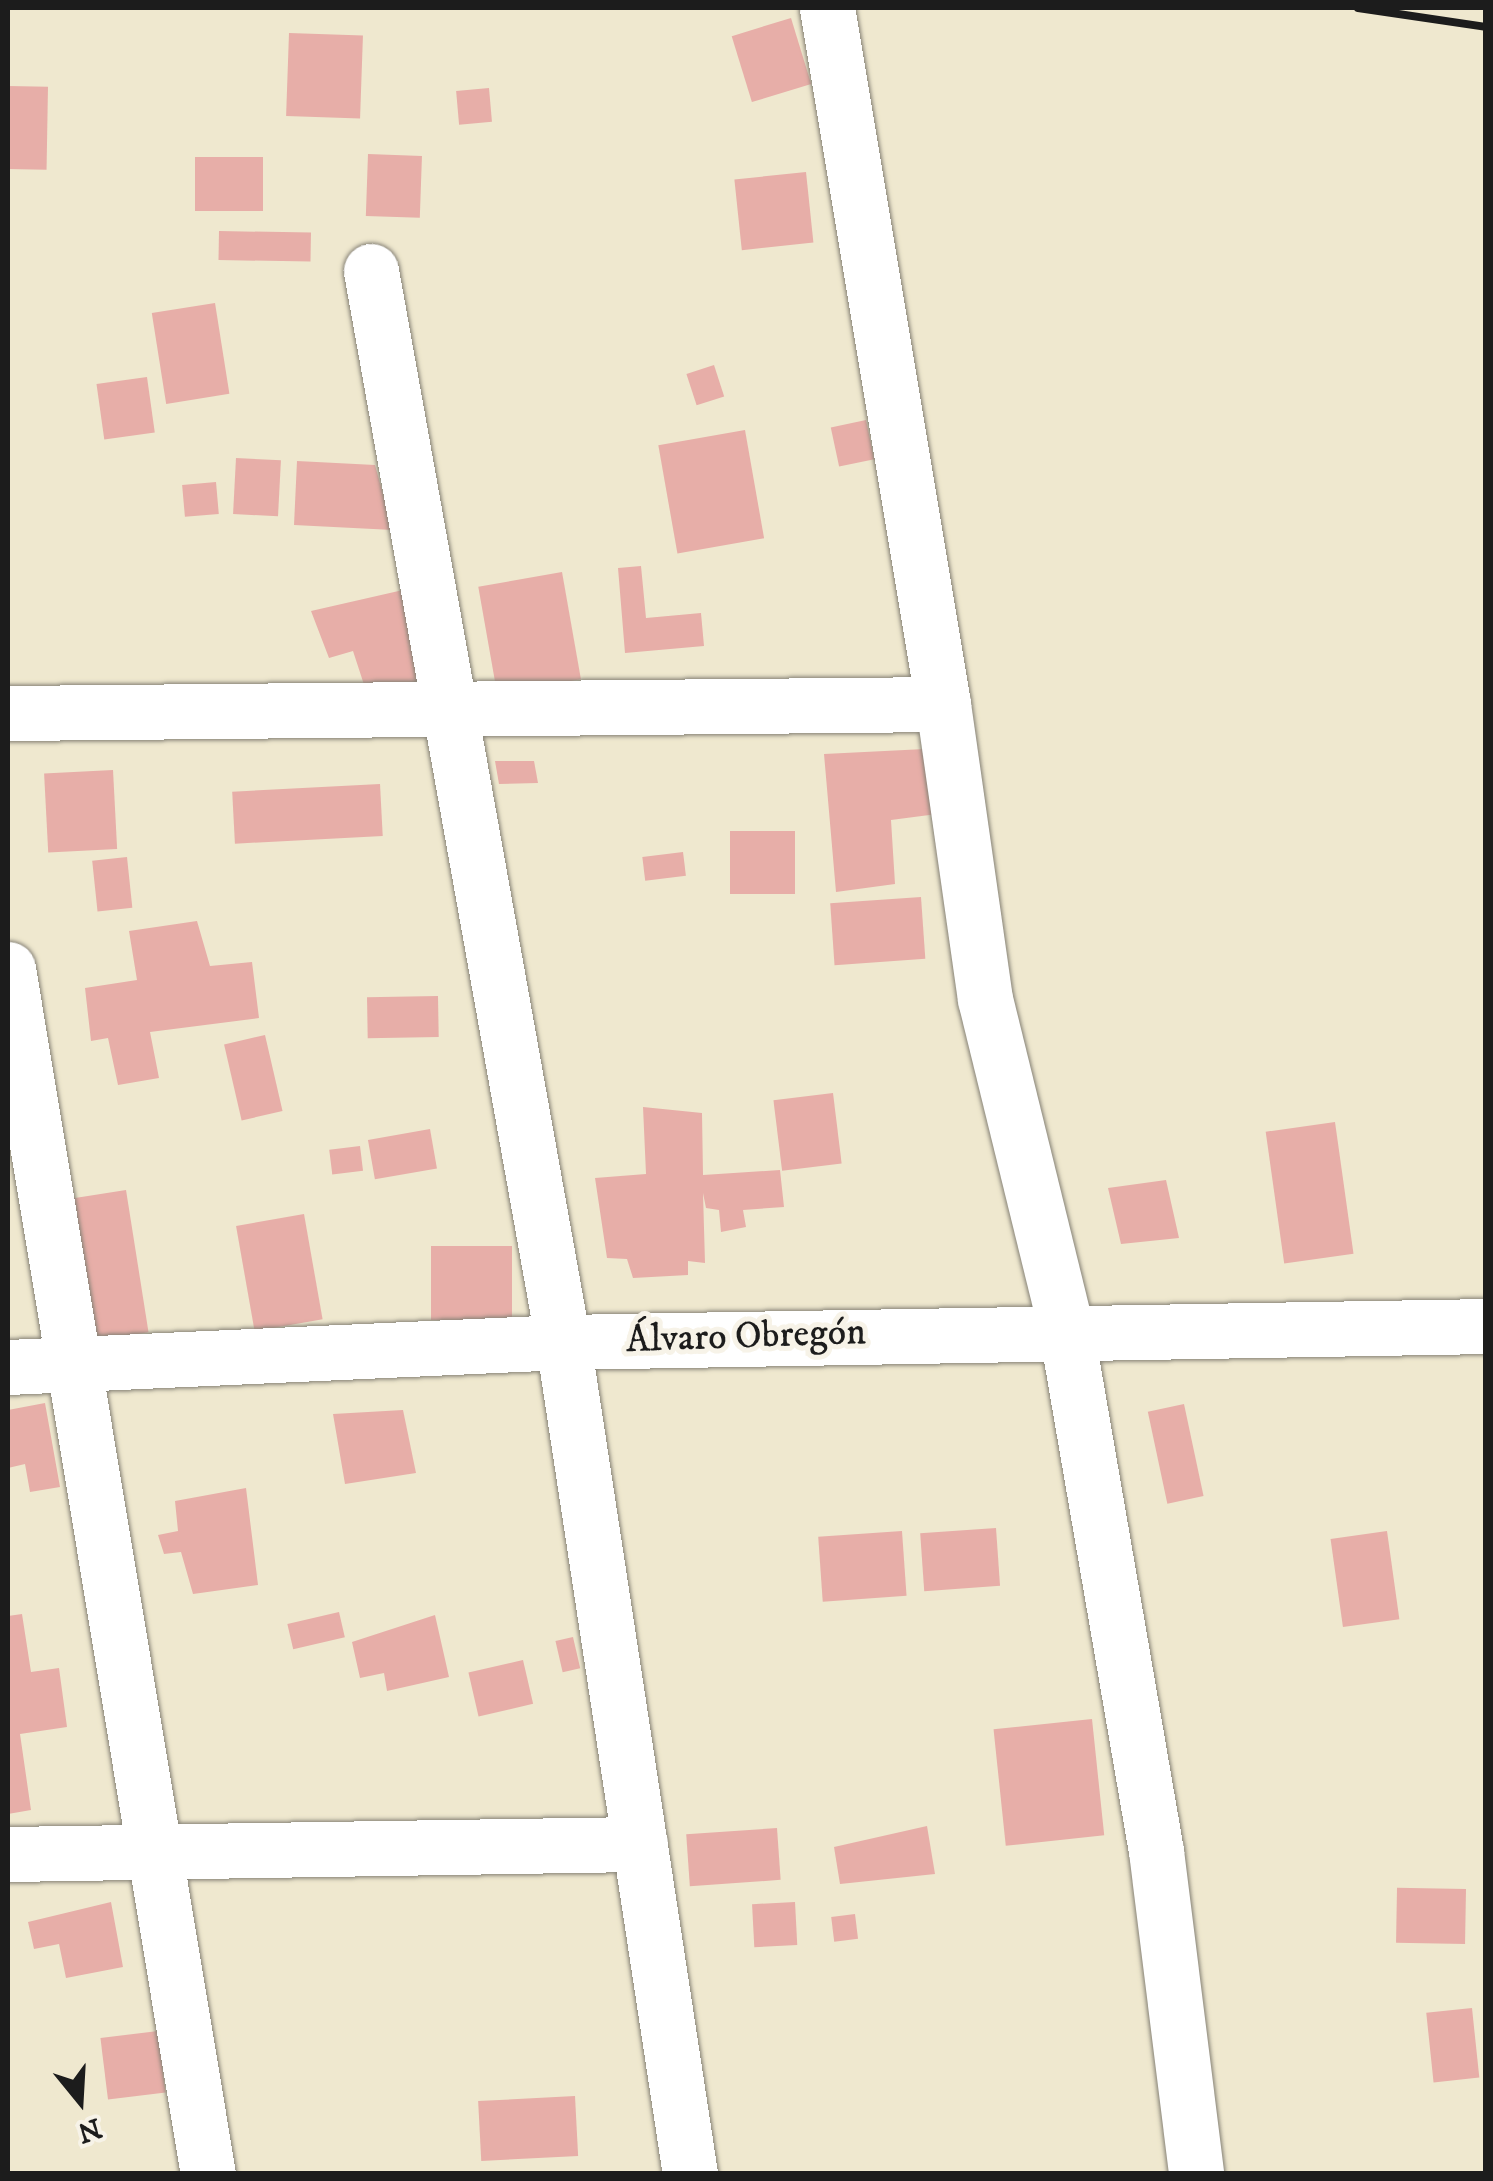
<!DOCTYPE html>
<html>
<head>
<meta charset="utf-8">
<style>
  body { margin:0 }
  #map { position:relative; width:1493px; height:2181px; overflow:hidden; background:#efe8cf; font-family:"IM FELL DW Pica",serif }
  div>[style] { position:absolute }
  .building>* { inset:0; background:#e7aea8; transform-origin:0 0 }
  .roads { filter:drop-shadow(0 0 2px #868276) drop-shadow(0 0 2px #868276) }
  .minor>* { height:55px; margin:-27.5px; padding:0 27.5px; transform-origin:27.5px; border-radius:27.5px; background:#fff }
  .rail>* { height:8px; margin:-4px; padding:0 4px; transform-origin:4px; border-radius:4px; background:#1c1c1c }
  span { translate:-50% -50%; white-space:nowrap; text-align:center; line-height:1.15; -webkit-text-stroke:10px #f7f3e8; paint-order:stroke }
  .street-label { font-size:38px; color:#1c1c1c }
  .frame { position:absolute; inset:0; border:10px solid #1c1c1c; pointer-events:none }
  .north { position:absolute; left:30px; top:2051px; width:100px; height:100px; -webkit-text-stroke:8px #f7f3e8; paint-order:stroke; rotate:162deg; font-size:28px; font-weight:700; line-height:40px; text-align:center; color:#1c1c1c }
  .north::after { content:''; display:block; margin:auto; width:35px; height:45px; background:#1c1c1c; clip-path:polygon(50% 0,100% 100%,50% 72%,0 100%) }
</style>
</head>
<body>
<div id="map">
  <div class="building">
    <i style="left:791px;top:18px;width:69px;height:62px;rotate:73deg"></i>
    <i style="left:289px;top:33px;width:74px;height:83px;rotate:2deg"></i>
    <i style="left:8px;top:86px;width:40px;height:83px;rotate:1deg"></i>
    <i style="left:489px;top:88px;width:34px;height:33px;rotate:85deg"></i>
    <i style="left:368px;top:154px;width:54px;height:62px;rotate:2deg"></i>
    <i style="left:195px;top:157px;width:68px;height:54px"></i>
    <i style="left:806px;top:172px;width:71px;height:72px;rotate:84deg"></i>
    <i style="left:219px;top:231px;width:92px;height:29px;rotate:1deg"></i>
    <i style="left:215px;top:303px;width:92px;height:64px;rotate:81deg"></i>
    <i style="left:714px;top:365px;width:33px;height:29px;rotate:72deg"></i>
    <i style="left:147px;top:377px;width:56px;height:51px;rotate:82deg"></i>
    <i style="left:866px;top:420px;width:40px;height:36px;rotate:78deg"></i>
    <i style="left:745px;top:430px;width:110px;height:88px;rotate:80deg"></i>
    <i style="left:236px;top:458px;width:45px;height:56px;rotate:3deg"></i>
    <i style="clip-path:polygon(297px 461px,375px 465px,393px 530px,294px 525px)"></i>
    <i style="left:216px;top:482px;width:32px;height:34px;rotate:85deg"></i>
    <i style="clip-path:polygon(641px 566px,646px 618px,701px 613px,704px 646px,625px 653px,618px 568px)"></i>
    <i style="left:562px;top:572px;width:109px;height:85px;rotate:80deg"></i>
    <i style="clip-path:polygon(403px 590px,423px 688px,369px 700px,353px 651px,329px 658px,311px 611px)"></i>
    <i style="clip-path:polygon(925px 749px,937px 814px,891px 820px,895px 884px,836px 892px,824px 754px)"></i>
    <i style="clip-path:polygon(495px 761px,534px 761px,538px 783px,499px 784px)"></i>
    <i style="left:113px;top:770px;width:79px;height:69px;rotate:87deg"></i>
    <i style="left:380px;top:784px;width:52px;height:148px;rotate:87deg"></i>
    <i style="left:730px;top:831px;width:65px;height:63px"></i>
    <i style="left:683px;top:852px;width:24px;height:41px;rotate:83deg"></i>
    <i style="left:127px;top:857px;width:51px;height:35px;rotate:84deg"></i>
    <i style="left:921px;top:897px;width:62px;height:91px;rotate:86deg"></i>
    <i style="clip-path:polygon(197px 921px,210px 966px,252px 962px,259px 1018px,150px 1032px,159px 1078px,118px 1085px,108px 1038px,91px 1041px,85px 988px,137px 980px,129px 931px)"></i>
    <i style="left:438px;top:996px;width:41px;height:71px;rotate:89deg"></i>
    <i style="left:265px;top:1035px;width:78px;height:42px;rotate:77deg"></i>
    <i style="left:833px;top:1093px;width:71px;height:60px;rotate:83deg"></i>
    <i style="clip-path:polygon(643px 1107px,702px 1113px,703px 1175px,780px 1170px,784px 1207px,743px 1210px,746px 1227px,721px 1232px,719px 1210px,706px 1208px,703px 1193px,705px 1263px,688px 1261px,688px 1275px,633px 1278px,627px 1259px,607px 1258px,595px 1178px,646px 1174px)"></i>
    <i style="left:1335px;top:1122px;width:133px;height:70px;rotate:82deg"></i>
    <i style="left:430px;top:1129px;width:40px;height:63px;rotate:80deg"></i>
    <i style="left:360px;top:1146px;width:25px;height:31px;rotate:83deg"></i>
    <i style="clip-path:polygon(1166px 1180px,1179px 1238px,1121px 1244px,1108px 1188px)"></i>
    <i style="left:126px;top:1190px;width:144px;height:58px;rotate:81deg"></i>
    <i style="left:304px;top:1214px;width:107px;height:69px;rotate:80deg"></i>
    <i style="left:512px;top:1246px;width:74px;height:81px;rotate:90deg"></i>
    <i style="clip-path:polygon(45px 1403px,60px 1487px,30px 1492px,25px 1464px,8px 1468px,8px 1410px)"></i>
    <i style="left:1184px;top:1404px;width:94px;height:37px;rotate:78deg"></i>
    <i style="clip-path:polygon(403px 1410px,416px 1473px,345px 1484px,333px 1414px)"></i>
    <i style="clip-path:polygon(246px 1488px,258px 1585px,193px 1594px,181px 1552px,164px 1554px,158px 1535px,178px 1531px,175px 1501px)"></i>
    <i style="left:996px;top:1528px;width:58px;height:76px;rotate:86deg"></i>
    <i style="left:902px;top:1531px;width:65px;height:84px;rotate:86deg"></i>
    <i style="left:1387px;top:1531px;width:89px;height:57px;rotate:82deg"></i>
    <i style="left:339px;top:1612px;width:26px;height:53px;rotate:77deg"></i>
    <i style="clip-path:polygon(22px 1614px,31px 1672px,59px 1668px,67px 1727px,20px 1734px,31px 1810px,8px 1814px,8px 1616px)"></i>
    <i style="clip-path:polygon(435px 1615px,449px 1677px,387px 1691px,384px 1673px,360px 1678px,352px 1642px)"></i>
    <i style="left:573px;top:1637px;width:32px;height:18px;rotate:77deg"></i>
    <i style="left:523px;top:1660px;width:45px;height:56px;rotate:77deg"></i>
    <i style="left:1092px;top:1719px;width:117px;height:99px;rotate:84deg"></i>
    <i style="clip-path:polygon(927px 1826px,935px 1874px,840px 1884px,834px 1847px)"></i>
    <i style="left:777px;top:1828px;width:52px;height:91px;rotate:86deg"></i>
    <i style="left:1466px;top:1889px;width:55px;height:69px;rotate:91deg"></i>
    <i style="clip-path:polygon(111px 1902px,123px 1967px,66px 1978px,59px 1944px,34px 1949px,28px 1922px)"></i>
    <i style="left:795px;top:1902px;width:43px;height:43px;rotate:87deg"></i>
    <i style="left:855px;top:1914px;width:25px;height:24px;rotate:83deg"></i>
    <i style="left:1472px;top:2008px;width:70px;height:46px;rotate:84deg"></i>
    <i style="left:158px;top:2031px;width:62px;height:58px;rotate:83deg"></i>
    <i style="left:575px;top:2096px;width:60px;height:97px;rotate:87deg"></i>
  </div>
  <div class="roads">
    <div class="minor">
      <i style="left:371px;top:271px;width:1088px;rotate:79.84deg"></i>
      <i style="left:563px;top:1342px;width:842px;rotate:81.32deg"></i>
      <i style="left:943px;top:704px;width:298px;rotate:81.9deg"></i>
      <i style="left:985px;top:999px;width:340px;rotate:76.2deg"></i>
      <i style="left:1066px;top:1329px;width:530px;rotate:80.22deg"></i>
      <i style="left:1156px;top:1851px;width:325px;rotate:82.9deg"></i>
      <i style="left:8px;top:713px;width:935px;rotate:-0.55deg"></i>
      <i style="left:943px;top:704px;width:706px;rotate:-99.46deg"></i>
      <i style="left:8px;top:969px;width:1221px;rotate:80.58deg"></i>
      <i style="left:8px;top:1367px;width:556px;rotate:-2.58deg"></i>
      <i style="left:563px;top:1342px;width:923px;rotate:-0.99deg"></i>
      <i style="left:8px;top:1854px;width:632px;rotate:-0.91deg"></i>
    </div>
  </div>
  <div class="rail">
    <i style="left:1358px;top:8px;width:129px;rotate:8.4deg"></i>
  </div>
  <div class="street-label">
    <span style="left:746px;top:1337px;rotate:-2deg">Álvaro Obregón</span>
  </div>
  <div class="frame"></div>
  <div class="north">N</div>
</div>
</body>
</html>
